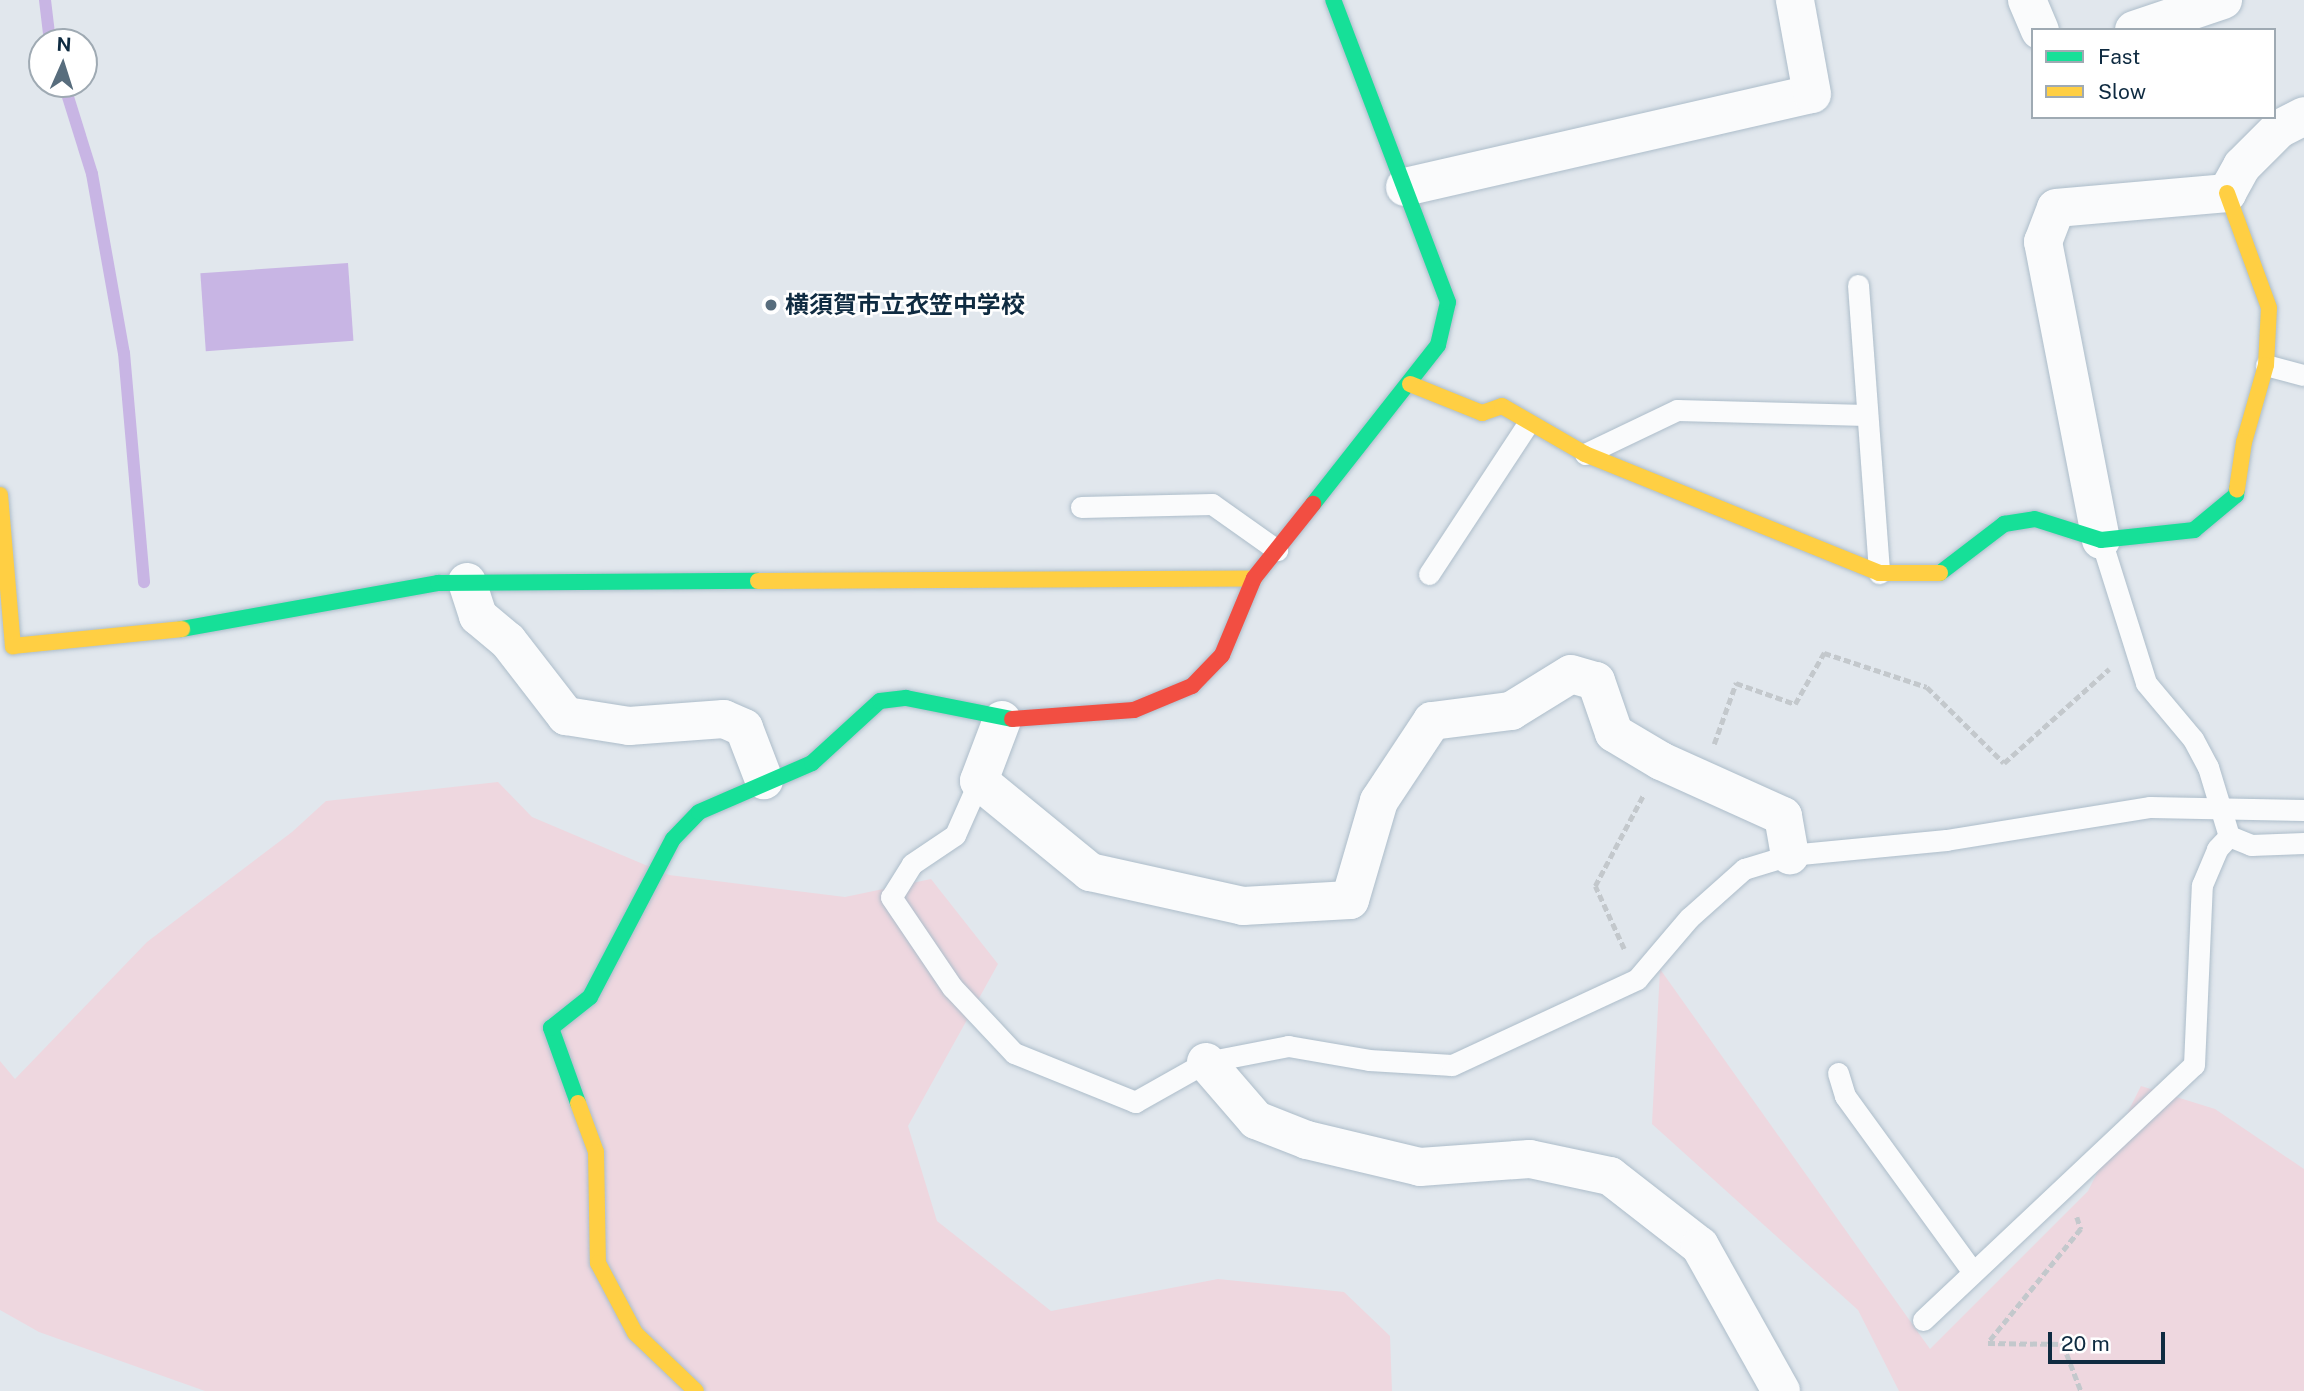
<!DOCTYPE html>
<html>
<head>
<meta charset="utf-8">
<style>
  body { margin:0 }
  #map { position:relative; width:2304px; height:1391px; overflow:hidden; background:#e1e7ed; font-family:"Public Sans","Noto Sans JP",sans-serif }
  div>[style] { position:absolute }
  .green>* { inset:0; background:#eed7df }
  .water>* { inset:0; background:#c8b5e4; transform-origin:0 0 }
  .stream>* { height:12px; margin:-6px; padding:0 6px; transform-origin:6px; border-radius:6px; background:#c8b5e4 }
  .path>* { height:4.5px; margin-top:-2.25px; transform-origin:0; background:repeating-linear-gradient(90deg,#c3c8cc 0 7px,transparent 0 10.5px) }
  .roads { filter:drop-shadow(0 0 2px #adbdca) drop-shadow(0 0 2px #adbdca) }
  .lane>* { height:21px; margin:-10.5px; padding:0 10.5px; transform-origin:10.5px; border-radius:10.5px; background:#fafbfc }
  .street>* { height:38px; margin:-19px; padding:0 19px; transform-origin:19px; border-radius:19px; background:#fafbfc }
  .fast>* { height:16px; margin:-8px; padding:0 8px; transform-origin:8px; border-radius:8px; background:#16e098 }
  .slow>* { height:16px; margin:-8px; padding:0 8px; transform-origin:8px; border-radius:8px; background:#ffcf43 }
  .jam>* { height:16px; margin:-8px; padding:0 8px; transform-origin:8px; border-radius:8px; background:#f24e42 }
  .dots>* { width:19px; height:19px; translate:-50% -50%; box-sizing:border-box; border:4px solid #fff; border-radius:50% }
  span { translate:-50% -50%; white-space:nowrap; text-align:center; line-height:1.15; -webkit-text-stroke:5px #fff; paint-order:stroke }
  .poi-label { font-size:24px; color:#0f2b41; font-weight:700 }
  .left { translate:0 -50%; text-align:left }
  .legend { position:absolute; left:2031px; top:28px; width:245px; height:91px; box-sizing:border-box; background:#fff; border:2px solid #9faab3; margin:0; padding:9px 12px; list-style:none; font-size:21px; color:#0f2b41 }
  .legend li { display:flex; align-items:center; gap:14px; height:35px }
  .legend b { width:35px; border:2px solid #9faab3 }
  .north { position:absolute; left:28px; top:28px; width:70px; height:70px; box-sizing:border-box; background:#fff; border:2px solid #9faab3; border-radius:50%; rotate:3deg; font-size:19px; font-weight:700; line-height:28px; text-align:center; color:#0f2b41 }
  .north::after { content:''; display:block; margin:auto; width:24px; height:32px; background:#586d7d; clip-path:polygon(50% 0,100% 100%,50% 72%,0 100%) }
  .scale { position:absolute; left:2048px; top:1332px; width:117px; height:32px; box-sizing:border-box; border:4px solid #0f2b41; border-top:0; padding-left:9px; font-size:21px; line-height:24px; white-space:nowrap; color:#0f2b41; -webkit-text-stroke:5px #fff; paint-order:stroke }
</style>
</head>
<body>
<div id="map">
  <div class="green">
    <i style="clip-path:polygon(498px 782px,532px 817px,669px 875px,845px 897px,931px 879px,998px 964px,908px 1126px,937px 1221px,1051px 1311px,1218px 1279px,1344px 1292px,1390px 1336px,1392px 1391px,205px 1391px,39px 1332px,0 1310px,0 1061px,15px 1079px,147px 942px,292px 832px,326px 801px)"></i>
    <i style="clip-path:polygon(1660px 969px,1930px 1349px,2088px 1191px,2141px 1086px,2215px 1109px,2304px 1169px,2304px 1391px,1899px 1391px,1858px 1310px,1652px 1124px)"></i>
  </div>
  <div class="water">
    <i style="left:348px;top:263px;width:78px;height:148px;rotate:86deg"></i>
  </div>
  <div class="stream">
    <i style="left:45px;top:0;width:42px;rotate:83.2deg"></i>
    <i style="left:64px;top:84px;width:94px;rotate:72.7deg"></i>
    <i style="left:92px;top:174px;width:182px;rotate:79.9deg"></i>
    <i style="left:124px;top:353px;width:230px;rotate:85deg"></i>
  </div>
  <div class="path">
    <i style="left:1714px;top:744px;width:65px;rotate:-70.2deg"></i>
    <i style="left:1736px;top:683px;width:63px;rotate:19.6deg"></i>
    <i style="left:1795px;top:704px;width:59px;rotate:-60.4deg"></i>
    <i style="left:1824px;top:653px;width:108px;rotate:18.3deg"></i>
    <i style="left:1927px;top:687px;width:108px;rotate:44.6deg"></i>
    <i style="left:2004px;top:763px;width:141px;rotate:-41.8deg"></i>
    <i style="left:1624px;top:949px;width:69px;rotate:-114.7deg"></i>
    <i style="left:1595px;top:886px;width:104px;rotate:-62deg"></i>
    <i style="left:2077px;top:1217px;width:13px;rotate:72deg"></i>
    <i style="left:2081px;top:1229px;width:147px;rotate:129.2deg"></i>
    <i style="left:1988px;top:1343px;width:75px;rotate:0.8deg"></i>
    <i style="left:2063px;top:1344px;width:50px;rotate:69deg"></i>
  </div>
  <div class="roads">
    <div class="lane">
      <i style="left:1858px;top:285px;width:289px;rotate:85.8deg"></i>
      <i style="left:2266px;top:365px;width:39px;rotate:15deg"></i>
      <i style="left:1585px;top:454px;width:102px;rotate:-25.6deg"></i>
      <i style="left:1677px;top:410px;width:189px;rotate:1.5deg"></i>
      <i style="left:1081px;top:507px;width:131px;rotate:-1.3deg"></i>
      <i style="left:1212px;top:504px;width:80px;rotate:35.3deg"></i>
      <i style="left:2101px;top:540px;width:150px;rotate:72.5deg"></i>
      <i style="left:2146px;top:683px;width:73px;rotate:50deg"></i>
      <i style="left:2193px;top:739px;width:32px;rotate:62deg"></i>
      <i style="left:2208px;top:767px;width:72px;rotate:73.1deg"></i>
      <i style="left:2229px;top:836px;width:24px;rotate:22deg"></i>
      <i style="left:2251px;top:845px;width:53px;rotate:-2.2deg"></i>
      <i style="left:1429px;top:574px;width:178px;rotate:-56.7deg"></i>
      <i style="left:979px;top:781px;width:59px;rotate:114deg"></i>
      <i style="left:955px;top:835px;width:52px;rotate:146deg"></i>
      <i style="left:912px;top:864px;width:39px;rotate:122deg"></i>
      <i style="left:891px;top:897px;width:109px;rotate:55.9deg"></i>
      <i style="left:952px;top:987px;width:91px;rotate:46.8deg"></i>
      <i style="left:1014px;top:1053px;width:131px;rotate:22deg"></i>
      <i style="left:1135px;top:1102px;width:81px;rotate:-29.4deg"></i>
      <i style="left:1206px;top:1062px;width:84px;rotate:-11deg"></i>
      <i style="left:1288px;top:1046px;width:82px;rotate:9.8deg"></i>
      <i style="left:1369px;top:1060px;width:83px;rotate:3.4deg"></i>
      <i style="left:1452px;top:1065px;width:204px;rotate:-24.9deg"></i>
      <i style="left:1637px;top:979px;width:80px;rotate:-49.6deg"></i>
      <i style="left:1689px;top:918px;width:74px;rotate:-41.7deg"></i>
      <i style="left:1744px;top:869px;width:48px;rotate:-16.9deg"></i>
      <i style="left:1790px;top:855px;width:157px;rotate:-5.5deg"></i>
      <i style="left:1946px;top:840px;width:207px;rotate:-9.2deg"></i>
      <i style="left:2150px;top:807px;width:154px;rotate:1.1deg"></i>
      <i style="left:1838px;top:1073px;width:24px;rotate:73deg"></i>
      <i style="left:1845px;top:1096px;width:216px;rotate:54deg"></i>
      <i style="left:1923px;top:1320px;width:372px;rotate:-43.3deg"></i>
      <i style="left:2194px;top:1065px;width:180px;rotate:-87.5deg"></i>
      <i style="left:2202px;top:885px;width:39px;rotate:-67deg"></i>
      <i style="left:2217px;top:849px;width:18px;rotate:-47deg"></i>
    </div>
    <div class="street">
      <i style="left:2027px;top:0;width:33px;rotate:67deg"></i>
      <i style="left:2134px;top:30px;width:94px;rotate:-18.6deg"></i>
      <i style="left:1405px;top:187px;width:417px;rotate:-12.9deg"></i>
      <i style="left:1812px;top:94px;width:96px;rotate:-100.3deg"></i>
      <i style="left:2101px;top:540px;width:304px;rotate:-101deg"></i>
      <i style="left:2043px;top:242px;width:36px;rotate:-69deg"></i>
      <i style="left:2056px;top:208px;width:172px;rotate:-5deg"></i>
      <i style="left:2227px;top:193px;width:31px;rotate:-61deg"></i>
      <i style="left:2242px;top:166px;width:52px;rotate:-45deg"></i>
      <i style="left:2279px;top:129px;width:28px;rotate:-27deg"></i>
      <i style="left:467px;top:582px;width:36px;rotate:72deg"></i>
      <i style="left:478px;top:616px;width:39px;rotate:40deg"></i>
      <i style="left:508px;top:641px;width:95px;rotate:52.3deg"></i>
      <i style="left:566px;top:716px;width:64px;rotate:9deg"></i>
      <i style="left:629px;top:726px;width:95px;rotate:-4.2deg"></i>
      <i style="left:724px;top:719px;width:22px;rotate:24deg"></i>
      <i style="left:744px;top:728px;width:56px;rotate:69deg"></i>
      <i style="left:1002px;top:720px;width:65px;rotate:110.7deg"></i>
      <i style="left:979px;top:781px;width:144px;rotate:39.3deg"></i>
      <i style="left:1090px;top:872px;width:157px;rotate:12.5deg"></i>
      <i style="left:1243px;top:906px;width:107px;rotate:-3.2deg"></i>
      <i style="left:1350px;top:900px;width:103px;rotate:-73.7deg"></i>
      <i style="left:1379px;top:801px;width:96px;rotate:-56.5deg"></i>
      <i style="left:1432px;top:721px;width:80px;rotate:-7.2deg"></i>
      <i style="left:1511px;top:711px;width:70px;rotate:-31.7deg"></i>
      <i style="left:1571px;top:674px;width:26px;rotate:16deg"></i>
      <i style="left:1596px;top:681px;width:55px;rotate:70.9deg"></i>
      <i style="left:1614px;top:733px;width:55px;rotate:30.8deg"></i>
      <i style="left:1661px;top:761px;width:134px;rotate:24.3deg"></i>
      <i style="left:1783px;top:816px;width:40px;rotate:80deg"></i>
      <i style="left:1206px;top:1062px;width:77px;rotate:49.2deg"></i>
      <i style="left:1256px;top:1120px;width:55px;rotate:21.4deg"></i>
      <i style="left:1307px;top:1140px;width:116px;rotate:13.4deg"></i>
      <i style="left:1420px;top:1167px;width:110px;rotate:-4.2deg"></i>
      <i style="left:1530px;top:1159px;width:82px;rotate:12deg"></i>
      <i style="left:1610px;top:1176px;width:114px;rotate:37.9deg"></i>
      <i style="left:1700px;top:1246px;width:166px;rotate:60.8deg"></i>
    </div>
    <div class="fast">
      <i style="left:1313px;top:504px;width:202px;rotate:-51.8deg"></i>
      <i style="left:1438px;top:345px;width:44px;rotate:-76.9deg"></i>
      <i style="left:1448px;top:302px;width:323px;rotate:-110.8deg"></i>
      <i style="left:1940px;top:573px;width:81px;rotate:-37.4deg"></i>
      <i style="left:2004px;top:524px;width:31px;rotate:-9deg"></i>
      <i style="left:2035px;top:519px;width:69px;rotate:17.7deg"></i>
      <i style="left:2101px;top:540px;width:94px;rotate:-6.1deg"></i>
      <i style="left:2194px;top:530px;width:55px;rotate:-39.8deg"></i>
      <i style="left:2236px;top:495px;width:6px;rotate:-81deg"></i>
      <i style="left:182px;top:629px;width:260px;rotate:-10.2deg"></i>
      <i style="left:438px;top:583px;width:320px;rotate:-0.4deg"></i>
      <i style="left:578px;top:1103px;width:80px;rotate:-109.8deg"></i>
      <i style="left:551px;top:1028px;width:50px;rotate:-38.5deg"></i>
      <i style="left:590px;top:997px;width:178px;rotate:-62.3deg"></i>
      <i style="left:673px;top:839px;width:37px;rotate:-46deg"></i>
      <i style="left:699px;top:812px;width:123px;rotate:-23.4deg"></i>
      <i style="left:812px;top:763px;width:92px;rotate:-42.4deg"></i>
      <i style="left:880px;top:701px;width:26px;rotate:-7deg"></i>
      <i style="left:906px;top:698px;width:108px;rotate:11.2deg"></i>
    </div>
    <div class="slow">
      <i style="left:2227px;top:193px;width:122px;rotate:69.9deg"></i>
      <i style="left:2269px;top:308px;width:57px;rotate:93deg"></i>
      <i style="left:2266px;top:365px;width:80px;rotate:105.9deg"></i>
      <i style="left:2244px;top:442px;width:48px;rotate:98.5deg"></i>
      <i style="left:1410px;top:384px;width:78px;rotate:21.9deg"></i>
      <i style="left:1482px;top:413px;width:21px;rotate:-19deg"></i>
      <i style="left:1502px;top:406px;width:96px;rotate:30deg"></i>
      <i style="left:1585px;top:454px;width:317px;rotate:22deg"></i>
      <i style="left:1879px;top:573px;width:61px"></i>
      <i style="left:0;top:495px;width:152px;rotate:85.1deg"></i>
      <i style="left:13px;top:646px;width:170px;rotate:-5.7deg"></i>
      <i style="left:758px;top:581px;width:496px;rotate:-0.3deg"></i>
      <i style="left:578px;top:1103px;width:52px;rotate:69.8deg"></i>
      <i style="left:596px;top:1152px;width:111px;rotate:89deg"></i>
      <i style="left:598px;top:1263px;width:79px;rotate:62.1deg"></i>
      <i style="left:635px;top:1333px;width:84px;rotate:43.6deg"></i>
    </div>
    <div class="jam">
      <i style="left:1012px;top:719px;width:122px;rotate:-4.2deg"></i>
      <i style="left:1134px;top:710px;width:63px;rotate:-22.5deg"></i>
      <i style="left:1192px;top:686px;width:43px;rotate:-45.9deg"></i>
      <i style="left:1222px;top:655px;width:83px;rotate:-67.4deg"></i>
      <i style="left:1254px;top:578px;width:95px;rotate:-51.4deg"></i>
    </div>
  </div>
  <div class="dots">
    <i style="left:771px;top:305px;background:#586d7d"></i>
  </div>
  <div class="poi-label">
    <span class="left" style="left:785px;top:305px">横須賀市立衣笠中学校</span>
  </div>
  <ul class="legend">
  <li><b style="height:9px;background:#16e098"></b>Fast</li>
  <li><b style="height:9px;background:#ffcf43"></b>Slow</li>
  </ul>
  <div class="north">N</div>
  <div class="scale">20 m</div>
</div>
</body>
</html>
